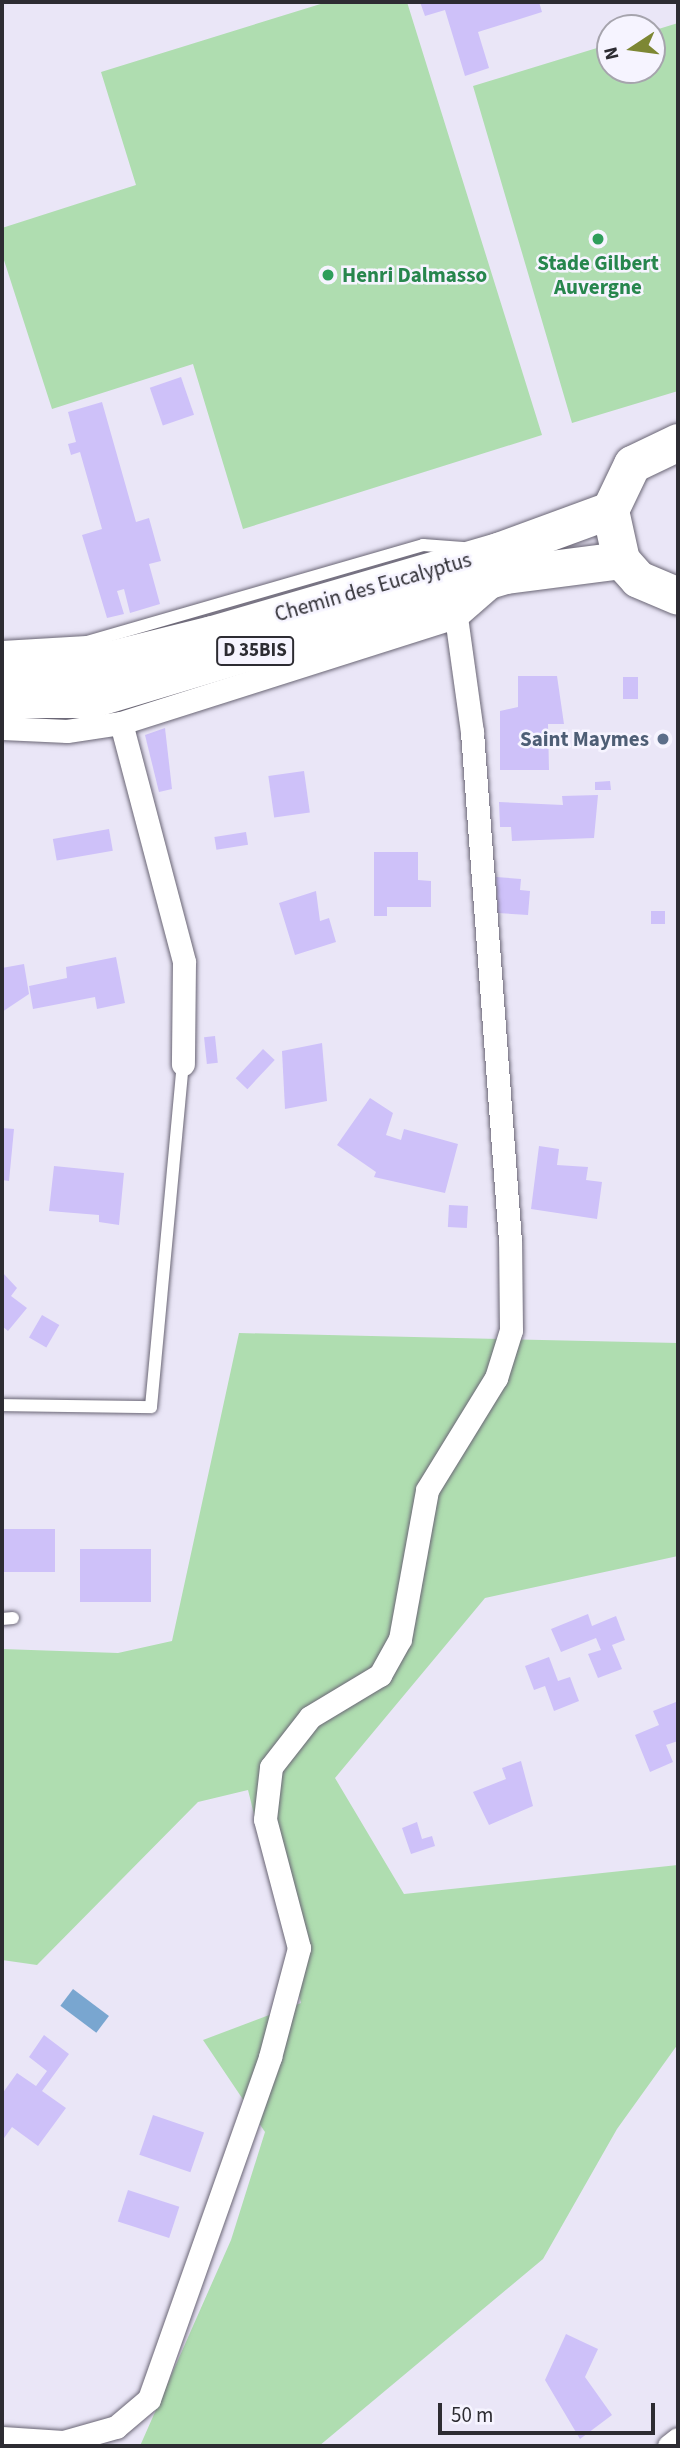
<!DOCTYPE html>
<html>
<head>
<meta charset="utf-8">
<style>
  body { margin:0 }
  #map { position:relative; width:680px; height:2448px; overflow:hidden; background:#eae6f7; font-family:"Source Sans 3",sans-serif }
  div>[style] { position:absolute }
  .green>* { inset:0; background:#afddb0 }
  .water>* { inset:0; background:#79a6d0; transform-origin:0 0 }
  .building>* { inset:0; background:#cec1f9; transform-origin:0 0 }
  .roads { filter:drop-shadow(0 0 2px #6a6675) drop-shadow(0 0 2px #6a6675) }
  .service>* { height:12px; margin:-6px; padding:0 6px; transform-origin:6px; border-radius:6px; background:#fff }
  .minor>* { height:23px; margin:-11.5px; padding:0 11.5px; transform-origin:11.5px; border-radius:11.5px; background:#fff }
  .primary>* { height:37px; margin:-18.5px; padding:0 18.5px; transform-origin:18.5px; border-radius:18.5px; background:#fff }
  .dots>* { width:19px; height:19px; translate:-50% -50%; box-sizing:border-box; border:4px solid #f6f4ff; border-radius:50% }
  span { translate:-50% -50%; white-space:nowrap; text-align:center; line-height:1.15; -webkit-text-stroke:5px #f6f4ff; paint-order:stroke }
  .shield-label span { padding:2px 5px; background:#f6f4ff; border:2px solid; border-radius:5px; -webkit-text-stroke-width:0 }
  .shield-label { font-size:19px; color:#2d2c32; font-weight:700 }
  .leisure-label { font-size:21px; color:#27864d; font-weight:700 }
  .left { translate:0 -50%; text-align:left }
  .street-label { font-size:21px; color:#2d2c32 }
  .service-label { font-size:21px; color:#4e5e75; font-weight:700 }
  .right { translate:-100% -50%; text-align:right }
  .frame { position:absolute; inset:0; border:4px solid #2d2c32; pointer-events:none }
  .north { position:absolute; left:596px; top:14px; width:70px; height:70px; box-sizing:border-box; background:#f6f4ff; border:2px solid #a6a4ad; border-radius:50%; rotate:257deg; font-size:19px; font-weight:700; line-height:28px; text-align:center; color:#2d2c32 }
  .north::after { content:''; display:block; margin:auto; width:24px; height:32px; background:#7d8734; clip-path:polygon(50% 0,100% 100%,50% 72%,0 100%) }
  .scale { position:absolute; left:438px; top:2403px; width:217px; height:32px; box-sizing:border-box; border:4px solid #2d2c32; border-top:0; padding-left:9px; font-size:21px; line-height:24px; white-space:nowrap; color:#2d2c32; -webkit-text-stroke:5px #f6f4ff; paint-order:stroke }
</style>
</head>
<body>
<div id="map">
  <div class="green">
    <i style="clip-path:polygon(327px 2px,407px 2px,542px 435px,243px 529px,193px 364px,52px 409px,2px 254px,2px 228px,136px 185px,101px 72px)"></i>
    <i style="clip-path:polygon(678px 23px,678px 391px,572px 423px,473px 86px,610px 44px,610px 70px,652px 70px,652px 31px)"></i>
    <i style="clip-path:polygon(239px 1333px,678px 1343px,678px 1556px,485px 1598px,335px 1778px,404px 1894px,678px 1865px,678px 2044px,617px 2129px,543px 2259px,319px 2446px,140px 2446px,231px 2240px,265px 2132px,203px 2040px,301px 2003px,248px 1790px,198px 1802px,37px 1965px,2px 1960px,2px 1649px,118px 1653px,172px 1641px)"></i>
  </div>
  <div class="water">
    <i style="left:73px;top:1989px;width:45px;height:21px;rotate:37deg"></i>
  </div>
  <div class="building">
    <i style="clip-path:polygon(420px 2px,539px 2px,542px 12px,478px 32px,489px 68px,465px 76px,445px 10px,425px 16px)"></i>
    <i style="left:181px;top:377px;width:40px;height:33px;rotate:71deg"></i>
    <i style="clip-path:polygon(102px 402px,136px 522px,149px 518px,161px 561px,149px 564px,160px 604px,130px 613px,124px 589px,117px 591px,124px 614px,107px 618px,82px 535px,102px 529px,80px 452px,71px 455px,68px 444px,76px 442px,68px 412px)"></i>
    <i style="clip-path:polygon(518px 676px,557px 676px,564px 724px,548px 724px,549px 770px,500px 770px,500px 711px,518px 707px)"></i>
    <i style="left:623px;top:677px;width:15px;height:22px"></i>
    <i style="clip-path:polygon(165px 728px,172px 789px,159px 792px,145px 735px)"></i>
    <i style="left:304px;top:771px;width:42px;height:36px;rotate:82deg"></i>
    <i style="clip-path:polygon(610px 781px,611px 790px,595px 790px,595px 782px)"></i>
    <i style="clip-path:polygon(598px 795px,594px 838px,512px 841px,511px 827px,500px 827px,499px 802px,563px 805px,562px 796px)"></i>
    <i style="left:109px;top:829px;width:22px;height:57px;rotate:80deg"></i>
    <i style="left:246px;top:832px;width:13px;height:32px;rotate:81deg"></i>
    <i style="clip-path:polygon(374px 852px,418px 852px,418px 880px,431px 881px,431px 907px,387px 907px,387px 916px,374px 916px)"></i>
    <i style="clip-path:polygon(496px 877px,521px 879px,520px 890px,530px 891px,528px 915px,498px 913px)"></i>
    <i style="clip-path:polygon(316px 891px,320px 921px,329px 918px,336px 942px,295px 955px,279px 903px)"></i>
    <i style="left:651px;top:911px;width:14px;height:13px"></i>
    <i style="clip-path:polygon(116px 957px,125px 1003px,97px 1009px,95px 997px,33px 1009px,29px 986px,67px 978px,66px 967px)"></i>
    <i style="clip-path:polygon(24px 964px,29px 994px,2px 1012px,2px 968px)"></i>
    <i style="left:215px;top:1036px;width:27px;height:11px;rotate:84deg"></i>
    <i style="clip-path:polygon(322px 1043px,327px 1101px,285px 1109px,282px 1051px)"></i>
    <i style="left:263px;top:1049px;width:16px;height:40px;rotate:43deg"></i>
    <i style="clip-path:polygon(370px 1098px,393px 1113px,386px 1135px,401px 1140px,404px 1129px,458px 1144px,445px 1193px,374px 1177px,376px 1172px,337px 1145px)"></i>
    <i style="clip-path:polygon(2px 1128px,14px 1129px,9px 1181px,2px 1180px)"></i>
    <i style="clip-path:polygon(539px 1146px,559px 1149px,557px 1165px,588px 1167px,586px 1180px,602px 1182px,597px 1219px,531px 1209px)"></i>
    <i style="clip-path:polygon(54px 1166px,124px 1173px,119px 1225px,99px 1222px,99px 1215px,49px 1211px)"></i>
    <i style="left:449px;top:1205px;width:19px;height:22px;rotate:3deg"></i>
    <i style="clip-path:polygon(2px 1272px,17px 1288px,11px 1296px,27px 1308px,8px 1331px,2px 1326px)"></i>
    <i style="left:42px;top:1315px;width:20px;height:26px;rotate:30deg"></i>
    <i style="left:2px;top:1529px;width:53px;height:43px"></i>
    <i style="left:151px;top:1549px;width:53px;height:71px;rotate:90deg"></i>
    <i style="clip-path:polygon(588px 1614px,592px 1626px,616px 1616px,625px 1640px,612px 1645px,622px 1669px,598px 1678px,588px 1654px,601px 1650px,596px 1638px,561px 1652px,551px 1629px)"></i>
    <i style="clip-path:polygon(549px 1657px,558px 1681px,570px 1677px,579px 1701px,554px 1711px,545px 1686px,534px 1690px,525px 1666px)"></i>
    <i style="clip-path:polygon(676px 1702px,678px 1741px,666px 1745px,673px 1762px,650px 1772px,635px 1735px,659px 1725px,653px 1711px)"></i>
    <i style="clip-path:polygon(521px 1761px,533px 1806px,489px 1825px,473px 1792px,506px 1779px,502px 1768px)"></i>
    <i style="clip-path:polygon(417px 1822px,422px 1839px,432px 1836px,435px 1846px,411px 1854px,402px 1828px)"></i>
    <i style="clip-path:polygon(44px 2035px,69px 2054px,42px 2091px,66px 2108px,38px 2146px,12px 2127px,2px 2141px,2px 2094px,17px 2073px,36px 2086px,47px 2071px,29px 2057px)"></i>
    <i style="left:153px;top:2115px;width:54px;height:42px;rotate:19deg"></i>
    <i style="left:128px;top:2190px;width:54px;height:33px;rotate:18deg"></i>
    <i style="clip-path:polygon(566px 2334px,598px 2349px,585px 2377px,612px 2415px,580px 2439px,545px 2380px)"></i>
  </div>
  <div class="roads">
    <div class="service">
      <i style="left:2px;top:647px;width:85px;rotate:-3.4deg"></i>
      <i style="left:87px;top:642px;width:350px;rotate:-16.1deg"></i>
      <i style="left:423px;top:545px;width:40px;rotate:4.3deg"></i>
      <i style="left:2px;top:1405px;width:149px;rotate:0.8deg"></i>
      <i style="left:151px;top:1407px;width:344px;rotate:-84.7deg"></i>
      <i style="left:2px;top:1619px;width:11px;rotate:-5deg"></i>
    </div>
    <div class="minor">
      <i style="left:121px;top:723px;width:247px;rotate:75.2deg"></i>
      <i style="left:184px;top:962px;width:102px;rotate:90.6deg"></i>
      <i style="left:2px;top:728px;width:65px;rotate:2.6deg"></i>
      <i style="left:67px;top:731px;width:55px;rotate:-8.4deg"></i>
      <i style="left:121px;top:723px;width:351px;rotate:-17.6deg"></i>
      <i style="left:456px;top:617px;width:50px;rotate:-41deg"></i>
      <i style="left:2px;top:2438px;width:61px;rotate:3.8deg"></i>
      <i style="left:63px;top:2442px;width:55px;rotate:-15.8deg"></i>
      <i style="left:116px;top:2427px;width:43px;rotate:-40.3deg"></i>
      <i style="left:149px;top:2399px;width:363px;rotate:-70.5deg"></i>
      <i style="left:270px;top:2057px;width:113px;rotate:-75.1deg"></i>
      <i style="left:299px;top:1948px;width:133px;rotate:-104.8deg"></i>
      <i style="left:265px;top:1819px;width:52px;rotate:-83.4deg"></i>
      <i style="left:271px;top:1767px;width:63px;rotate:-52deg"></i>
      <i style="left:310px;top:1717px;width:82px;rotate:-31deg"></i>
      <i style="left:380px;top:1675px;width:41px;rotate:-60.9deg"></i>
      <i style="left:400px;top:1639px;width:151px;rotate:-79.7deg"></i>
      <i style="left:427px;top:1490px;width:132px;rotate:-58.4deg"></i>
      <i style="left:496px;top:1378px;width:50px;rotate:-72.6deg"></i>
      <i style="left:511px;top:1330px;width:89px;rotate:-90.6deg"></i>
      <i style="left:510px;top:1241px;width:510px;rotate:-94.27deg"></i>
      <i style="left:472px;top:732px;width:116px;rotate:-97.9deg"></i>
      <i style="left:669px;top:2446px;width:11px;rotate:-38deg"></i>
    </div>
    <div class="primary">
      <i style="left:678px;top:442px;width:51px;rotate:154.4deg"></i>
      <i style="left:632px;top:464px;width:51px;rotate:115.6deg"></i>
      <i style="left:610px;top:510px;width:51px;rotate:77.6deg"></i>
      <i style="left:621px;top:560px;width:25px;rotate:48deg"></i>
      <i style="left:638px;top:579px;width:43px;rotate:23deg"></i>
      <i style="left:2px;top:667px;width:85px;rotate:-1.3deg"></i>
      <i style="left:87px;top:665px;width:129px;rotate:-13.9deg"></i>
      <i style="left:212px;top:634px;width:298px;rotate:-16.2deg"></i>
      <i style="left:498px;top:551px;width:119px;rotate:-20.1deg"></i>
      <i style="left:2px;top:699px;width:90px"></i>
      <i style="left:92px;top:699px;width:431px;rotate:-16.7deg"></i>
      <i style="left:505px;top:575px;width:117px;rotate:-7.4deg"></i>
    </div>
  </div>
  <div class="dots">
    <i style="left:598px;top:239px;background:#2e9e5b"></i>
    <i style="left:328px;top:275px;background:#2e9e5b"></i>
    <i style="left:663px;top:739px;background:#5c6f8a"></i>
  </div>
  <div class="shield-label">
    <span style="left:255px;top:651px">D 35BIS</span>
  </div>
  <div class="leisure-label">
    <span style="left:598px;top:275px">Stade Gilbert<br>Auvergne</span>
    <span class="left" style="left:342px;top:275px">Henri Dalmasso</span>
  </div>
  <div class="street-label">
    <span style="left:373px;top:587px;rotate:-16deg">Chemin des Eucalyptus</span>
  </div>
  <div class="service-label">
    <span class="right" style="left:649px;top:739px">Saint Maymes</span>
  </div>
  <div class="frame"></div>
  <div class="north">N</div>
  <div class="scale">50 m</div>
</div>
</body>
</html>
